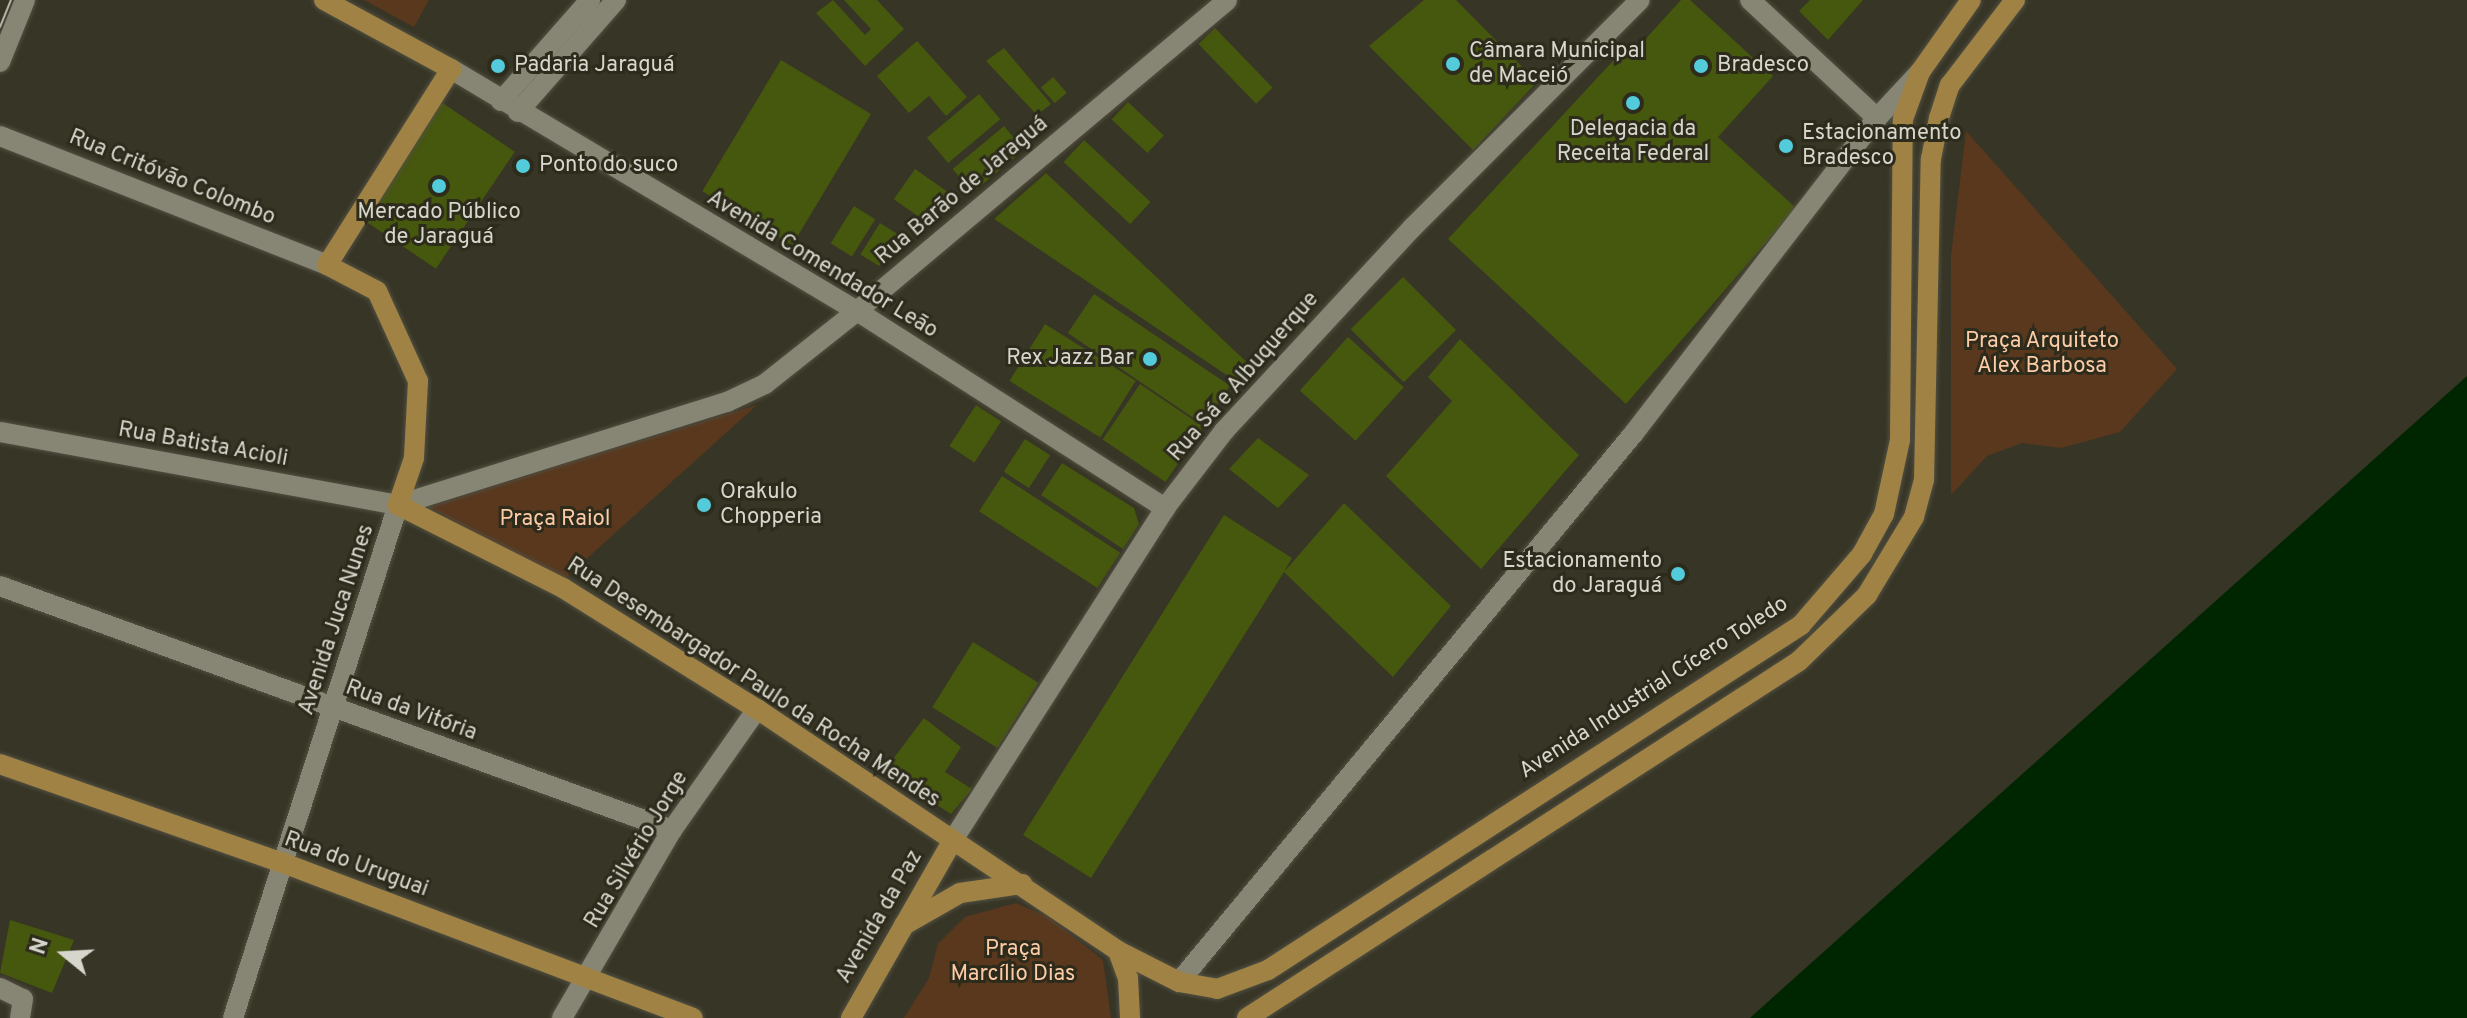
<!DOCTYPE html>
<html>
<head>
<meta charset="utf-8">
<style>
  body { margin:0 }
  #map { position:relative; width:2467px; height:1018px; overflow:hidden; background:#373525; font-family:Overpass,sans-serif }
  div>[style] { position:absolute }
  .green>* { inset:0; background:#59381e }
  .water>* { inset:0; background:#002501 }
  .building>* { inset:0; background:#46570e; transform-origin:0 0 }
  .roads { filter:drop-shadow(0 0 2px #525043) drop-shadow(0 0 2px #525043) }
  .minor>* { height:20px; margin:-10px; padding:0 10px; transform-origin:10px; border-radius:10px; background:#878573 }
  .major>* { height:20px; margin:-10px; padding:0 10px; transform-origin:10px; border-radius:10px; background:#a08344 }
  .tram>* { height:2px; margin:-1px; padding:0 1px; transform-origin:1px; border-radius:1px; background:#b5b4a9 }
  .dots>* { width:22px; height:22px; translate:-50% -50%; box-sizing:border-box; border:4px solid #2d2b1b; border-radius:50% }
  span { translate:-50% -50%; white-space:nowrap; text-align:center; line-height:1.15; -webkit-text-stroke:6px #2d2b1b; paint-order:stroke }
  .poi-label { font-size:22px; color:#d7d6cd }
  .left { translate:0 -50%; text-align:left }
  .right { translate:-100% -50%; text-align:right }
  .street-label { font-size:22px; color:#d7d6cd }
  .park-label { font-size:22px; color:#fdcba6 }
  .north { position:absolute; left:24px; top:914px; width:80px; height:80px; -webkit-text-stroke:6px #2d2b1b; paint-order:stroke; rotate:288deg; font-size:22px; font-weight:700; line-height:32px; text-align:center; color:#d7d6cd }
  .north::after { content:''; display:block; margin:auto; width:28px; height:36px; background:#d7d6cd; clip-path:polygon(50% 0,100% 100%,50% 72%,0 100%) }
</style>
</head>
<body>
<div id="map">
  <div class="green">
    <i style="clip-path:polygon(364px 0,429px 0,414px 27px)"></i>
    <i style="clip-path:polygon(1966px 131px,2177px 369px,2120px 432px,2061px 448px,2022px 443px,1987px 456px,1951px 495px,1951px 256px)"></i>
    <i style="clip-path:polygon(757px 405px,562px 581px,429px 507px,558px 466px)"></i>
    <i style="clip-path:polygon(1016px 903px,1050px 918px,1103px 960px,1111px 1018px,904px 1018px,929px 978px,938px 944px,965px 917px)"></i>
  </div>
  <div class="water">
    <i style="clip-path:polygon(2467px 376px,2467px 1018px,1750px 1018px,1771px 999px)"></i>
  </div>
  <div class="building">
    <i style="clip-path:polygon(833px 0,865px 35px,871px 29px,844px 0,877px 0,904px 29px,865px 66px,816px 13px)"></i>
    <i style="clip-path:polygon(1424px 0,1456px 0,1537px 82px,1473px 150px,1369px 46px)"></i>
    <i style="clip-path:polygon(1681px 0,1690px 0,1773px 76px,1718px 137px,1796px 208px,1626px 404px,1448px 239px,1623px 50px,1630px 56px)"></i>
    <i style="clip-path:polygon(1810px 0,1863px 0,1828px 40px,1799px 11px)"></i>
    <i style="left:1215px;top:28px;width:83px;height:23px;rotate:46deg"></i>
    <i style="clip-path:polygon(917px 41px,967px 97px,946px 116px,929px 96px,909px 113px,877px 76px)"></i>
    <i style="clip-path:polygon(1004px 48px,1051px 104px,1037px 115px,986px 61px)"></i>
    <i style="left:781px;top:60px;width:105px;height:153px;rotate:31deg"></i>
    <i style="left:1053px;top:77px;width:21px;height:16px;rotate:49deg"></i>
    <i style="left:979px;top:94px;width:33px;height:68px;rotate:50deg"></i>
    <i style="left:441px;top:102px;width:89px;height:141px;rotate:34deg"></i>
    <i style="left:1128px;top:102px;width:49px;height:24px;rotate:43deg"></i>
    <i style="left:1004px;top:126px;width:31px;height:67px;rotate:50deg"></i>
    <i style="left:1084px;top:140px;width:91px;height:30px;rotate:43deg"></i>
    <i style="left:915px;top:169px;width:47px;height:37px;rotate:35deg"></i>
    <i style="clip-path:polygon(1046px 173px,1254px 369px,1240px 384px,994px 219px)"></i>
    <i style="left:854px;top:206px;width:25px;height:44px;rotate:32deg"></i>
    <i style="left:880px;top:223px;width:22px;height:37px;rotate:32deg"></i>
    <i style="left:1403px;top:277px;width:75px;height:74px;rotate:45deg"></i>
    <i style="left:1094px;top:294px;width:164px;height:47px;rotate:34deg"></i>
    <i style="left:1045px;top:324px;width:107px;height:67px;rotate:32deg"></i>
    <i style="left:1348px;top:337px;width:75px;height:72px;rotate:42deg"></i>
    <i style="clip-path:polygon(1460px 339px,1579px 455px,1481px 569px,1386px 476px,1452px 401px,1428px 377px)"></i>
    <i style="left:1140px;top:384px;width:76px;height:67px;rotate:34deg"></i>
    <i style="left:976px;top:405px;width:30px;height:49px;rotate:33deg"></i>
    <i style="clip-path:polygon(1258px 438px,1309px 475px,1278px 508px,1229px 469px)"></i>
    <i style="left:1025px;top:439px;width:30px;height:39px;rotate:33deg"></i>
    <i style="clip-path:polygon(1062px 463px,1134px 508px,1139px 524px,1123px 549px,1041px 495px)"></i>
    <i style="left:1002px;top:476px;width:141px;height:42px;rotate:33deg"></i>
    <i style="clip-path:polygon(1344px 503px,1451px 606px,1393px 677px,1284px 572px,1091px 878px,1023px 835px,1224px 515px,1292px 558px,1284px 572px)"></i>
    <i style="left:973px;top:642px;width:77px;height:77px;rotate:32deg"></i>
    <i style="clip-path:polygon(924px 718px,961px 747px,945px 772px,972px 789px,951px 814px,884px 771px)"></i>
    <i style="clip-path:polygon(10px 920px,74px 940px,52px 993px,0 973px)"></i>
  </div>
  <div class="roads">
    <div class="minor">
      <i style="left:1750px;top:0;width:173px;rotate:42.9deg"></i>
      <i style="left:0;top:62px;width:67px;rotate:-68deg"></i>
      <i style="left:451px;top:69px;width:473px;rotate:30.8deg"></i>
      <i style="left:857px;top:311px;width:366px;rotate:32.6deg"></i>
      <i style="left:501px;top:101px;width:135px;rotate:-48.6deg"></i>
      <i style="left:518px;top:112px;width:149px;rotate:-48.8deg"></i>
      <i style="left:0;top:136px;width:352px;rotate:21.5deg"></i>
      <i style="left:0;top:432px;width:405px;rotate:10.4deg"></i>
      <i style="left:398px;top:505px;width:345px;rotate:-17.4deg"></i>
      <i style="left:727px;top:402px;width:42px;rotate:-25.3deg"></i>
      <i style="left:765px;top:384px;width:117px;rotate:-38.4deg"></i>
      <i style="left:857px;top:311px;width:483px;rotate:-40deg"></i>
      <i style="left:0;top:586px;width:715px;rotate:19.96deg"></i>
      <i style="left:953px;top:840px;width:394px;rotate:-57.4deg"></i>
      <i style="left:1165px;top:508px;width:97px;rotate:-52.5deg"></i>
      <i style="left:1224px;top:431px;width:277px;rotate:-47.2deg"></i>
      <i style="left:1412px;top:228px;width:322px;rotate:-45deg"></i>
      <i style="left:1179px;top:982px;width:713px;rotate:-50.35deg"></i>
      <i style="left:1634px;top:433px;width:398px;rotate:-52.4deg"></i>
      <i style="left:1877px;top:118px;width:63px;rotate:-46.9deg"></i>
      <i style="left:0;top:988px;width:25px;rotate:26deg"></i>
      <i style="left:23px;top:999px;width:19px;rotate:99deg"></i>
      <i style="left:233px;top:1018px;width:539px;rotate:-72.17deg"></i>
      <i style="left:562px;top:1018px;width:218px;rotate:-59.7deg"></i>
      <i style="left:672px;top:830px;width:148px;rotate:-54.9deg"></i>
    </div>
    <div class="major">
      <i style="left:324px;top:0;width:145px;rotate:28.5deg"></i>
      <i style="left:451px;top:69px;width:232px;rotate:122.3deg"></i>
      <i style="left:327px;top:265px;width:56px;rotate:27.5deg"></i>
      <i style="left:377px;top:291px;width:99px;rotate:65.5deg"></i>
      <i style="left:418px;top:381px;width:77px;rotate:93deg"></i>
      <i style="left:414px;top:458px;width:50px;rotate:108.8deg"></i>
      <i style="left:398px;top:505px;width:185px;rotate:26.7deg"></i>
      <i style="left:563px;top:588px;width:229px;rotate:32deg"></i>
      <i style="left:757px;top:709px;width:435px;rotate:33.8deg"></i>
      <i style="left:1118px;top:951px;width:68px;rotate:26.9deg"></i>
      <i style="left:1179px;top:982px;width:39px;rotate:10deg"></i>
      <i style="left:1217px;top:989px;width:54px;rotate:-20.4deg"></i>
      <i style="left:1268px;top:970px;width:635px;rotate:-32.91deg"></i>
      <i style="left:1801px;top:625px;width:94px;rotate:-49.3deg"></i>
      <i style="left:1862px;top:554px;width:46px;rotate:-61.2deg"></i>
      <i style="left:1884px;top:514px;width:76px;rotate:-77.8deg"></i>
      <i style="left:1900px;top:440px;width:321px;rotate:-89.5deg"></i>
      <i style="left:1903px;top:119px;width:50px;rotate:-70.1deg"></i>
      <i style="left:1920px;top:72px;width:88px;rotate:-54.7deg"></i>
      <i style="left:0;top:764px;width:300px;rotate:19.3deg"></i>
      <i style="left:283px;top:863px;width:438px;rotate:20.7deg"></i>
      <i style="left:904px;top:925px;width:64px;rotate:-29.7deg"></i>
      <i style="left:960px;top:893px;width:63px;rotate:-8.3deg"></i>
      <i style="left:1118px;top:951px;width:29px;rotate:70deg"></i>
      <i style="left:1128px;top:978px;width:40px;rotate:87.1deg"></i>
      <i style="left:851px;top:1018px;width:205px;rotate:-60.2deg"></i>
      <i style="left:1247px;top:1018px;width:657px;rotate:-32.89deg"></i>
      <i style="left:1799px;top:661px;width:95px;rotate:-44.1deg"></i>
      <i style="left:1867px;top:595px;width:91px;rotate:-58.9deg"></i>
      <i style="left:1914px;top:517px;width:38px;rotate:-75deg"></i>
      <i style="left:1924px;top:480px;width:321px;rotate:-88.8deg"></i>
      <i style="left:1931px;top:159px;width:42px;rotate:-79deg"></i>
      <i style="left:1939px;top:118px;width:35px;rotate:-72deg"></i>
      <i style="left:1950px;top:85px;width:107px;rotate:-52.6deg"></i>
    </div>
  </div>
  <div class="tram">
    <i style="left:0;top:27px;width:29px;rotate:-68deg"></i>
  </div>
  <div class="dots">
    <i style="left:1453px;top:64px;background:#53cbdb"></i>
    <i style="left:498px;top:66px;background:#53cbdb"></i>
    <i style="left:1701px;top:66px;background:#53cbdb"></i>
    <i style="left:1633px;top:103px;background:#53cbdb"></i>
    <i style="left:1786px;top:146px;background:#53cbdb"></i>
    <i style="left:523px;top:166px;background:#53cbdb"></i>
    <i style="left:439px;top:186px;background:#53cbdb"></i>
    <i style="left:1150px;top:359px;background:#53cbdb"></i>
    <i style="left:704px;top:505px;background:#53cbdb"></i>
    <i style="left:1678px;top:574px;background:#53cbdb"></i>
  </div>
  <div class="poi-label">
    <span class="left" style="left:1469px;top:64px">Câmara Municipal<br>de Maceió</span>
    <span class="left" style="left:514px;top:66px">Padaria Jaraguá</span>
    <span class="left" style="left:1717px;top:66px">Bradesco</span>
    <span style="left:1633px;top:142px">Delegacia da<br>Receita Federal</span>
    <span class="left" style="left:1802px;top:146px">Estacionamento<br>Bradesco</span>
    <span class="left" style="left:539px;top:166px">Ponto do suco</span>
    <span style="left:439px;top:225px">Mercado Público<br>de Jaraguá</span>
    <span class="right" style="left:1134px;top:359px">Rex Jazz Bar</span>
    <span class="left" style="left:720px;top:505px">Orakulo<br>Chopperia</span>
    <span class="right" style="left:1662px;top:574px">Estacionamento<br>do Jaraguá</span>
  </div>
  <div class="street-label">
    <span style="left:172px;top:178px;rotate:22deg">Rua Critóvão Colombo</span>
    <span style="left:962px;top:191px;rotate:-40deg">Rua Barão de Jaraguá</span>
    <span style="left:822px;top:265px;rotate:31deg">Avenida Comendador Leão</span>
    <span style="left:1244px;top:377px;rotate:-49deg">Rua Sá e Albuquerque</span>
    <span style="left:203px;top:445px;rotate:10deg">Rua Batista Acioli</span>
    <span style="left:337px;top:620px;rotate:-72deg">Avenida Juca Nunes</span>
    <span style="left:753px;top:683px;rotate:33deg">Rua Desembargador Paulo da Rocha Mendes</span>
    <span style="left:1654px;top:688px;rotate:-33deg">Avenida Industrial Cícero Toledo</span>
    <span style="left:411px;top:711px;rotate:20deg">Rua da Vitória</span>
    <span style="left:637px;top:850px;rotate:-59deg">Rua Silvério Jorge</span>
    <span style="left:356px;top:865px;rotate:20deg">Rua do Uruguai</span>
    <span style="left:880px;top:917px;rotate:-60deg">Avenida da Paz</span>
  </div>
  <div class="park-label">
    <span style="left:2042px;top:354px">Praça Arquiteto<br>Alex Barbosa</span>
    <span style="left:555px;top:520px">Praça Raiol</span>
    <span style="left:1013px;top:962px">Praça<br>Marcílio Dias</span>
  </div>
  <div class="north">N</div>
</div>
</body>
</html>
